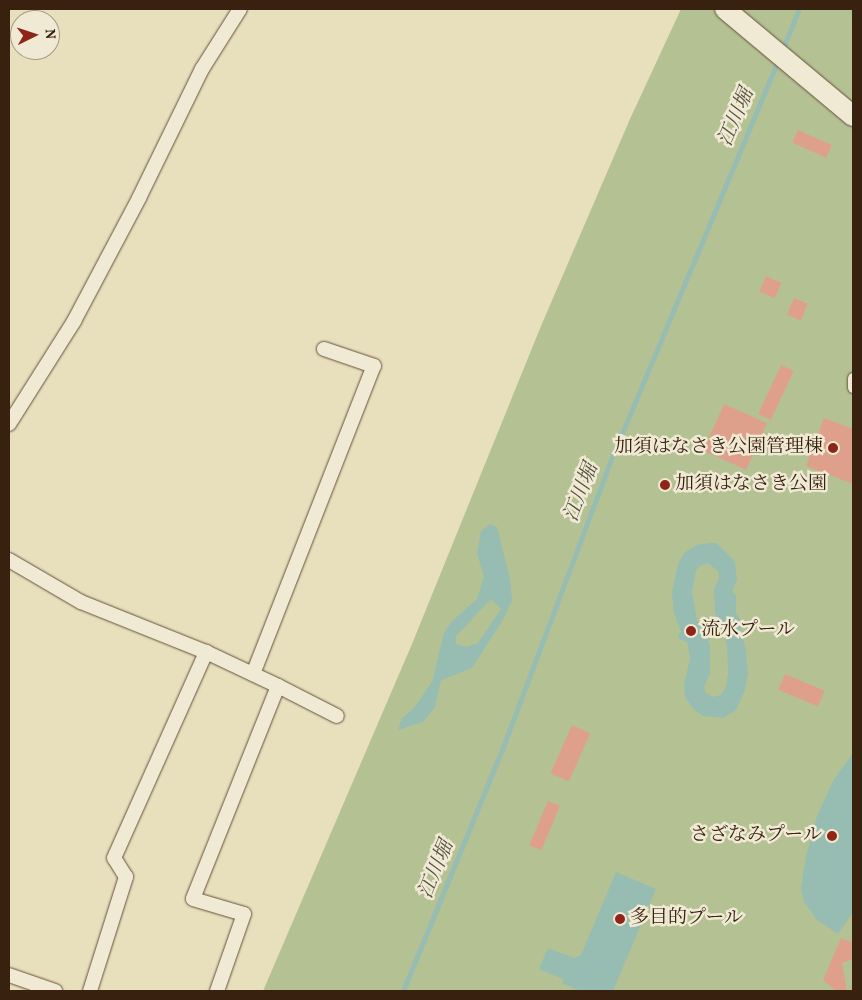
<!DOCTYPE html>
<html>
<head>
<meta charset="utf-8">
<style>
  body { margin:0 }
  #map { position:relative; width:862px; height:1000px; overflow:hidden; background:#e8dfbd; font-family:Vollkorn,"Noto Serif JP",serif }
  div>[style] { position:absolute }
  .green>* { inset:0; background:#b4c293 }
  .water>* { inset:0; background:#97bcb2 }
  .stream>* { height:5px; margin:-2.5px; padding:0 2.5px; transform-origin:2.5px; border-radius:2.5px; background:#97bcb2 }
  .building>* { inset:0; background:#dfa08b; transform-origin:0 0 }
  .roads { filter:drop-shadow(0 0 1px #65503b) drop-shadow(0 0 1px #65503b) }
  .pedestrian>* { height:10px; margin:-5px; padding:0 5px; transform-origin:5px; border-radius:5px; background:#f0ead4 }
  .minor>* { height:14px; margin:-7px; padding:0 7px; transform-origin:7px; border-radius:7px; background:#f0ead4 }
  .secondary>* { height:20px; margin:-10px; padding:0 10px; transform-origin:10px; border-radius:10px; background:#f0ead4 }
  .dots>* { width:14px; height:14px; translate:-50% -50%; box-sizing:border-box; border:2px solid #f0ead4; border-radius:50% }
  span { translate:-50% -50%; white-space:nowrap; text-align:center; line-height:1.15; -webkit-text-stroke:5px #f0ead4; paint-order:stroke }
  .poi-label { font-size:19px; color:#392110 }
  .right { translate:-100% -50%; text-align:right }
  .left { translate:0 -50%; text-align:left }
  .water-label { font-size:20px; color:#555041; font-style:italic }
  .frame { position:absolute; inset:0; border:10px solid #392110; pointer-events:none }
  .north { position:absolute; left:10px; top:10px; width:50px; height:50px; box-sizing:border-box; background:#f0ead4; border:1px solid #a79a86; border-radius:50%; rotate:86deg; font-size:14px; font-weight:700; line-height:20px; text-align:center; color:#392110 }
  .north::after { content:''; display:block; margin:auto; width:18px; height:22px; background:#8f2418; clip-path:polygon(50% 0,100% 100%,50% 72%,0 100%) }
</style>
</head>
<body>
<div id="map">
  <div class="green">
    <i style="clip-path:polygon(681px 9px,853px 9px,853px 991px,263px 991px,412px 644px,541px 326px,630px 119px)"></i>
  </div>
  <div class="water">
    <i style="clip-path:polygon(evenodd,490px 524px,497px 527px,510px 579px,512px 600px,504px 618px,472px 668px,441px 680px,435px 707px,423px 722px,398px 730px,402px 718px,414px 708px,432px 682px,444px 633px,451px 622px,477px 599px,484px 577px,477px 553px,481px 531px,490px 524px,491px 599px,501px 609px,478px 643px,467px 647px,456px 644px,456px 636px,491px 599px)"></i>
    <i style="clip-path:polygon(evenodd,710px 543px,716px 543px,735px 561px,737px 580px,732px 592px,736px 595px,736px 613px,744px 627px,740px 629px,746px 649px,748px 673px,745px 690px,736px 710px,723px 718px,703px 716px,693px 709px,685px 697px,684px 684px,690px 659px,687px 642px,679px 639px,678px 634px,681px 632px,674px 613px,672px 593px,678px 564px,684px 553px,696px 545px,710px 543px,708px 563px,719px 572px,719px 578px,714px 588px,715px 613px,727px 645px,728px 673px,726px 687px,721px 695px,712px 697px,706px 693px,704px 687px,710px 673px,710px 644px,697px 620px,692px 592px,696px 570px,700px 566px,708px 563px)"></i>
    <i style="clip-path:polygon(853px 753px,853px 912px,838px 934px,817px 920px,804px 902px,801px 889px,806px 856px,817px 816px,834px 779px)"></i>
    <i style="clip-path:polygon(616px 872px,656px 889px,613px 991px,580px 991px,562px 983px,563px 979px,539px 969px,547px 950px,551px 949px,574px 958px,581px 955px)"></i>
  </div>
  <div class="stream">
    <i style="left:782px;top:50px;width:44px;rotate:-67.5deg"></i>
    <i style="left:403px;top:991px;width:264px;rotate:-67.7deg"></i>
    <i style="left:503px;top:747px;width:304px;rotate:-69.4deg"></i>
    <i style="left:610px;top:462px;width:436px;rotate:-67.3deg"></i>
  </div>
  <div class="building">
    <i style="left:798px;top:130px;width:37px;height:14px;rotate:24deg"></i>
    <i style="left:766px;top:276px;width:17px;height:17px;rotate:24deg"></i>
    <i style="left:794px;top:298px;width:15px;height:18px;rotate:23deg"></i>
    <i style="left:781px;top:365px;width:14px;height:54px;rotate:25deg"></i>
    <i style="left:724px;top:404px;width:47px;height:51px;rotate:24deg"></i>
    <i style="clip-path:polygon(824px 418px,853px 429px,853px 484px,806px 466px)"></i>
    <i style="left:785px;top:674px;width:43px;height:17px;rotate:23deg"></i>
    <i style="left:572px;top:725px;width:20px;height:53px;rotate:24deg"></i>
    <i style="left:548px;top:801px;width:13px;height:48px;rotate:23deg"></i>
    <i style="clip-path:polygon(841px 938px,853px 943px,853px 959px,842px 963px,847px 991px,836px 991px,823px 980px)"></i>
  </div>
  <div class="roads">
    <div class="pedestrian">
      <i style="left:853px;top:378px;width:10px;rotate:90deg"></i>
    </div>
    <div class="minor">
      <i style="left:9px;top:424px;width:122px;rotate:-57.7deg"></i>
      <i style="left:74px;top:321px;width:139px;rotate:-62.1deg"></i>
      <i style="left:139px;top:198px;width:144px;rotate:-64deg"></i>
      <i style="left:202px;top:69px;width:71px;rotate:-57.7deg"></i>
      <i style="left:9px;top:560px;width:83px;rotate:30.3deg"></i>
      <i style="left:81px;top:602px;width:135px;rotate:21.8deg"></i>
      <i style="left:206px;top:652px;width:80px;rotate:25.3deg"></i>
      <i style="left:278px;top:686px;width:229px;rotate:111.8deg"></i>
      <i style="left:193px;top:899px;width:53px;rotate:16.4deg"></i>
      <i style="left:244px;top:914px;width:82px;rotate:109.3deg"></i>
      <i style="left:253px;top:674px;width:331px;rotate:-68.6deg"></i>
      <i style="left:374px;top:366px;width:53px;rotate:-161.2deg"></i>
      <i style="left:278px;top:686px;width:66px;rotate:27deg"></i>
      <i style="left:9px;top:975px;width:49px;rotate:19.2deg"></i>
      <i style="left:90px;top:991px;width:120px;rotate:-72.5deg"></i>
      <i style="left:126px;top:877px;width:22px;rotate:-122deg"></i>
      <i style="left:114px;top:858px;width:226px;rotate:-65.9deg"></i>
    </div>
    <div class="secondary">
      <i style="left:725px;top:9px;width:167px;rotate:39.9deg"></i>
    </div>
  </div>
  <div class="dots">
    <i style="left:833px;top:448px;background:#8f2418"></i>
    <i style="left:665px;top:485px;background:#8f2418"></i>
    <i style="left:691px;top:631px;background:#8f2418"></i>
    <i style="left:832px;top:836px;background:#8f2418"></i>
    <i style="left:620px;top:919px;background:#8f2418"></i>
  </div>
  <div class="poi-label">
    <span class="right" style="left:823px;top:448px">加須はなさき公園管理棟</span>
    <span class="left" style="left:675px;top:485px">加須はなさき公園</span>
    <span class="left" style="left:701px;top:631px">流水プール</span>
    <span class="right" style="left:822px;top:836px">さざなみプール</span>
    <span class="left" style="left:630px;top:919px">多目的プール</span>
  </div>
  <div class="water-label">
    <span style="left:737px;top:118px;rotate:-67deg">江川堀</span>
    <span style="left:582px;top:493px;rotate:-69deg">江川堀</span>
    <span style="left:437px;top:870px;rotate:-68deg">江川堀</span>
  </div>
  <div class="frame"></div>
  <div class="north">N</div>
</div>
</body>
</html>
